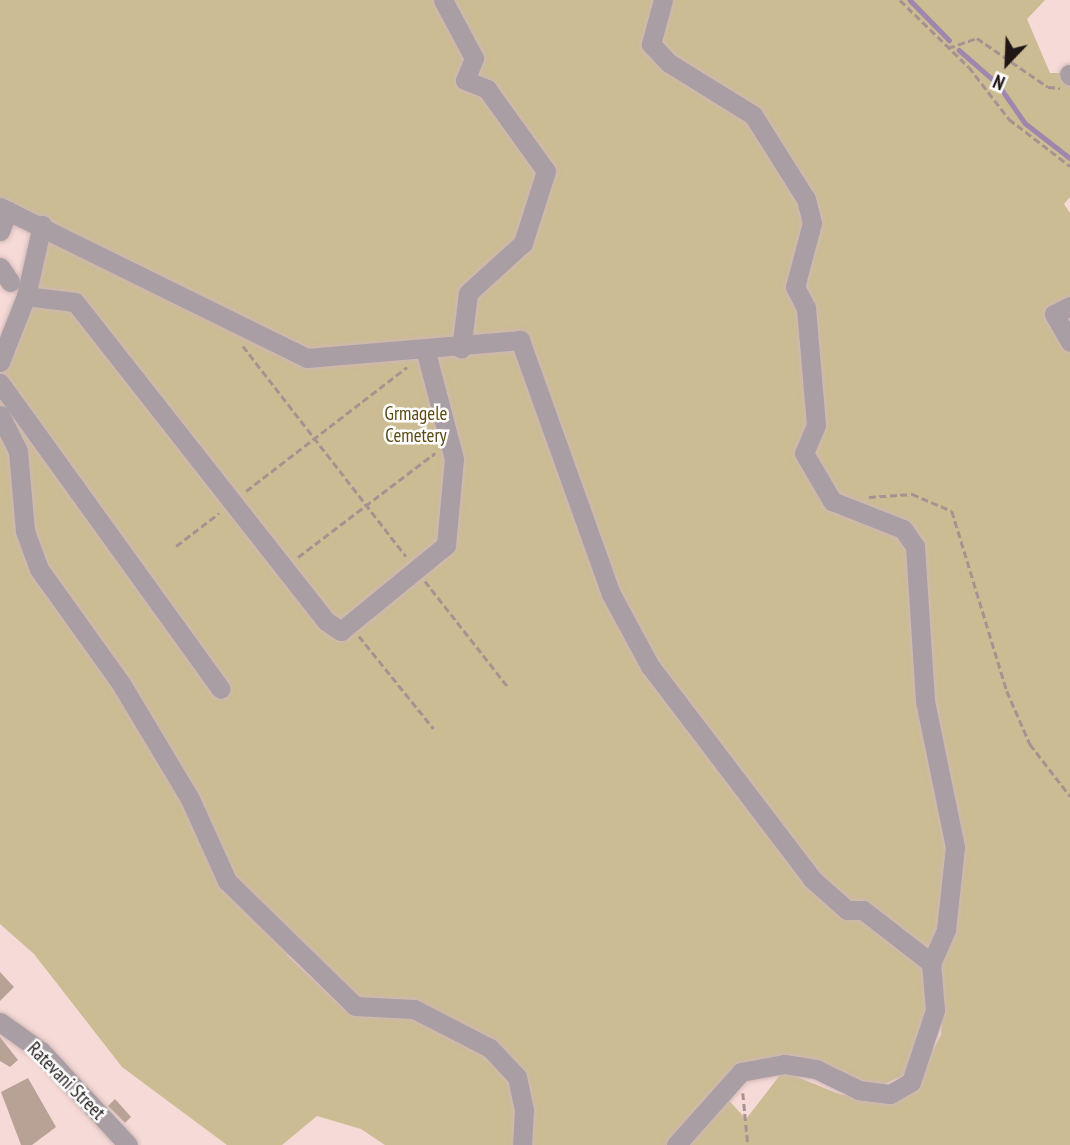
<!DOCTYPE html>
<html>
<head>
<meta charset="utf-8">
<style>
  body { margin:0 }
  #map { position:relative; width:1070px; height:1145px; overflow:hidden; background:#f6dad8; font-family:"PT Sans Narrow",sans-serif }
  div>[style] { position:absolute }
  .green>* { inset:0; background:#cbbc93 }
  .stream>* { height:4.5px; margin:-2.25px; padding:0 2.25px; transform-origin:2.25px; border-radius:2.25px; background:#9e86ad }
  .building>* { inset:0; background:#b7a295 }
  .path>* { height:2.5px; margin-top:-1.25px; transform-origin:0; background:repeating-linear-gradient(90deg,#a79291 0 7px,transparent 0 10.5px) }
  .roads { filter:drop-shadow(0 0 2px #d0b7b5) drop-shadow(0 0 2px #d0b7b5) }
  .minor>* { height:19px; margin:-9.5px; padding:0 9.5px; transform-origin:9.5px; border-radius:9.5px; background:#a99ea3 }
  span { translate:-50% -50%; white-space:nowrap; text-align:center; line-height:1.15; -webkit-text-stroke:5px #fff; paint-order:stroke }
  .park-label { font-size:19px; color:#5c4a14 }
  .street-label { font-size:19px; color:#211717 }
  .north { position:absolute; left:972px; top:28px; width:70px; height:70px; -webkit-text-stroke:5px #fff; paint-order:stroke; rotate:203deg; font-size:19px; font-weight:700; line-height:28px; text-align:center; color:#211717 }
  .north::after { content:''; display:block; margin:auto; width:24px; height:32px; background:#211717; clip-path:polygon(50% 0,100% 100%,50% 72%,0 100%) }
</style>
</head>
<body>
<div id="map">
  <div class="green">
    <i style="clip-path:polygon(evenodd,0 0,1045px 0,1027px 19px,1050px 73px,1070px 73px,1070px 197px,1064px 204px,1070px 213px,1070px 1145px,385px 1145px,361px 1129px,317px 1116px,282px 1145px,227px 1145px,122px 1067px,34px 954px,0 924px,0 369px,53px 223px,0 201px,0 0,287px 954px,347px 993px,343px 1008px,287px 955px,287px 954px,0 0,943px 983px,941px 1035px,909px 1095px,883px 1102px,839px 1094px,783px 1071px,746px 1119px,721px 1092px,784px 1058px,876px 1088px,913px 1071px,920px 1026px,943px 983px)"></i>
  </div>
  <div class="stream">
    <i style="left:910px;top:0;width:56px;rotate:45.7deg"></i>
    <i style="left:959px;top:50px;width:52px;rotate:41.1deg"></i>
    <i style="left:998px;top:84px;width:47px;rotate:55.3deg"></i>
    <i style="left:1025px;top:123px;width:57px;rotate:37.9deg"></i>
  </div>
  <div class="building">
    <i style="clip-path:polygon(0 972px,14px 987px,0 1001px)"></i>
    <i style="clip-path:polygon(0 1037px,18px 1060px,10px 1067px,0 1061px)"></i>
    <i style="clip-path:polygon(28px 1078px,56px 1127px,32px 1145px,21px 1145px,1px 1092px)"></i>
    <i style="clip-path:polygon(115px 1099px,131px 1117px,125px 1123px,108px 1106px)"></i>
  </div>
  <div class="path">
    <i style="left:900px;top:0;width:96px;rotate:44.2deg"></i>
    <i style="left:969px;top:67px;width:66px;rotate:52.4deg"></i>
    <i style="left:1009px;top:119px;width:77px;rotate:37.6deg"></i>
    <i style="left:948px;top:48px;width:31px;rotate:-19deg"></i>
    <i style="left:977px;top:38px;width:86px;rotate:34.6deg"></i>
    <i style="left:1048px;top:87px;width:12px;rotate:5deg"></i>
    <i style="left:243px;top:346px;width:266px;rotate:52.2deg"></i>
    <i style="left:246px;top:491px;width:203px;rotate:-37.6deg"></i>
    <i style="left:869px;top:497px;width:43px;rotate:-4deg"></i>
    <i style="left:912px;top:494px;width:43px;rotate:23deg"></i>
    <i style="left:952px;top:511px;width:188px;rotate:73deg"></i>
    <i style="left:1007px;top:691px;width:58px;rotate:66.5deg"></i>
    <i style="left:1030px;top:744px;width:66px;rotate:52.4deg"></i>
    <i style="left:176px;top:546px;width:54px;rotate:-37.5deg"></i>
    <i style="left:298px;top:557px;width:172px;rotate:-37.2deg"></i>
    <i style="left:425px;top:581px;width:136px;rotate:51.9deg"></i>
    <i style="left:359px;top:636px;width:119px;rotate:51.1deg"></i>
    <i style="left:743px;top:1093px;width:52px;rotate:84.5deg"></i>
  </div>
  <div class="roads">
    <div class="minor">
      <i style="left:443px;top:0;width:66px;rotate:61.9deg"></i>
      <i style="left:474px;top:58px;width:24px;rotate:112deg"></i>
      <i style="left:465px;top:80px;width:24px;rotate:22deg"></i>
      <i style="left:487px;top:89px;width:101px;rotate:54.3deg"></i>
      <i style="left:546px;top:171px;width:76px;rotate:107.7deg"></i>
      <i style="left:523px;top:243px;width:74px;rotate:137.7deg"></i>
      <i style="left:468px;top:293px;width:56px;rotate:97.1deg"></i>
      <i style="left:663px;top:0;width:46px;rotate:105.3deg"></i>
      <i style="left:651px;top:44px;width:26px;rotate:47deg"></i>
      <i style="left:669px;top:63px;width:99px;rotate:31.8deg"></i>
      <i style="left:753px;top:115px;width:99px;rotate:57.8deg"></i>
      <i style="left:806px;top:199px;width:25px;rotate:76deg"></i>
      <i style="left:812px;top:223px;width:66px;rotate:104.9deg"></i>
      <i style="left:795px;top:287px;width:24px;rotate:62deg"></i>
      <i style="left:806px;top:308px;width:117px;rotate:85.1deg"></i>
      <i style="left:816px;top:425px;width:30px;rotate:113deg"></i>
      <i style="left:804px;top:453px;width:56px;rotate:59.7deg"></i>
      <i style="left:832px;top:501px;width:76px;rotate:21.5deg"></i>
      <i style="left:903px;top:529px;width:21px;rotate:55deg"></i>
      <i style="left:915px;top:546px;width:155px;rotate:86.3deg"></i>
      <i style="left:925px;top:701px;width:149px;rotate:78.4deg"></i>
      <i style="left:955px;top:847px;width:83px;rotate:96.2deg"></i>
      <i style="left:946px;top:930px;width:36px;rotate:114deg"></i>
      <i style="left:931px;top:963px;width:47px;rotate:85.1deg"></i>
      <i style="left:935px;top:1010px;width:76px;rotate:108.4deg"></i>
      <i style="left:911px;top:1082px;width:24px;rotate:150deg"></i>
      <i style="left:890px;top:1094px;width:31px;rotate:-173deg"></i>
      <i style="left:859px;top:1090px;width:48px;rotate:-154deg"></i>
      <i style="left:816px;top:1069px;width:32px;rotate:-171deg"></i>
      <i style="left:784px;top:1064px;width:44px;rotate:169.5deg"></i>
      <i style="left:741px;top:1072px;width:98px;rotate:131.7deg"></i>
      <i style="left:1069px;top:74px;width:2px;rotate:63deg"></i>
      <i style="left:0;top:207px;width:342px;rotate:26.2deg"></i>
      <i style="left:307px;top:358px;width:214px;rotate:-4.8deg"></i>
      <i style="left:520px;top:340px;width:270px;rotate:70.3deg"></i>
      <i style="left:611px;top:594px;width:82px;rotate:61.6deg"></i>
      <i style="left:650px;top:666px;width:268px;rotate:52.7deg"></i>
      <i style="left:812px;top:879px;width:47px;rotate:41.5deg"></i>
      <i style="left:847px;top:910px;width:16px"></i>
      <i style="left:863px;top:910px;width:86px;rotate:37.9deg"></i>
      <i style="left:0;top:231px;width:22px;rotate:-69deg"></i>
      <i style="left:0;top:267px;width:18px;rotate:56deg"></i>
      <i style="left:26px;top:296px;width:49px;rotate:7deg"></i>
      <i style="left:75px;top:302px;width:406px;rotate:51.8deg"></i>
      <i style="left:326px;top:621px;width:18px;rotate:34deg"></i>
      <i style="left:341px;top:631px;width:136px;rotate:-39.3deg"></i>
      <i style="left:446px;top:545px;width:86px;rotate:-84.7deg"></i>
      <i style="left:454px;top:459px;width:111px;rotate:-104.7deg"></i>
      <i style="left:1070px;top:306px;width:18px;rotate:153deg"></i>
      <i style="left:1054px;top:314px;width:32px;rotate:60deg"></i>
      <i style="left:0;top:362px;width:71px;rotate:-68.5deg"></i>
      <i style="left:26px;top:296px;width:73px;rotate:-77.3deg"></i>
      <i style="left:0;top:383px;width:377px;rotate:54.2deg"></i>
      <i style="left:0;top:415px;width:40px;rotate:63.4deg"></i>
      <i style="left:18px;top:451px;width:80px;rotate:85deg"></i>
      <i style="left:25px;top:531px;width:40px;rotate:69.8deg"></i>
      <i style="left:39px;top:569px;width:139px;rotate:54.4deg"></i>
      <i style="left:120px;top:682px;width:136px;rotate:59.1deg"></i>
      <i style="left:190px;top:799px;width:90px;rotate:65.7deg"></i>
      <i style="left:227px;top:881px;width:179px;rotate:44.3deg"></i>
      <i style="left:355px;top:1006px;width:59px;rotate:2.9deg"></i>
      <i style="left:414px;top:1009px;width:85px;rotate:27.2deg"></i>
      <i style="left:490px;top:1048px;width:40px;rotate:47deg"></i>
      <i style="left:517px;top:1077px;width:33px;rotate:78deg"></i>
      <i style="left:524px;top:1109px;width:36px;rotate:93deg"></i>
      <i style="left:0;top:1022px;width:50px;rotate:35.3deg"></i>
      <i style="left:41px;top:1051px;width:128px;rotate:47.2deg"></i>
    </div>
  </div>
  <div class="park-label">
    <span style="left:416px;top:425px">Grmagele<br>Cemetery</span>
  </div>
  <div class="street-label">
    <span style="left:66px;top:1081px;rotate:45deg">Ratevani Street</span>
  </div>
  <div class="north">N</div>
</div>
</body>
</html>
